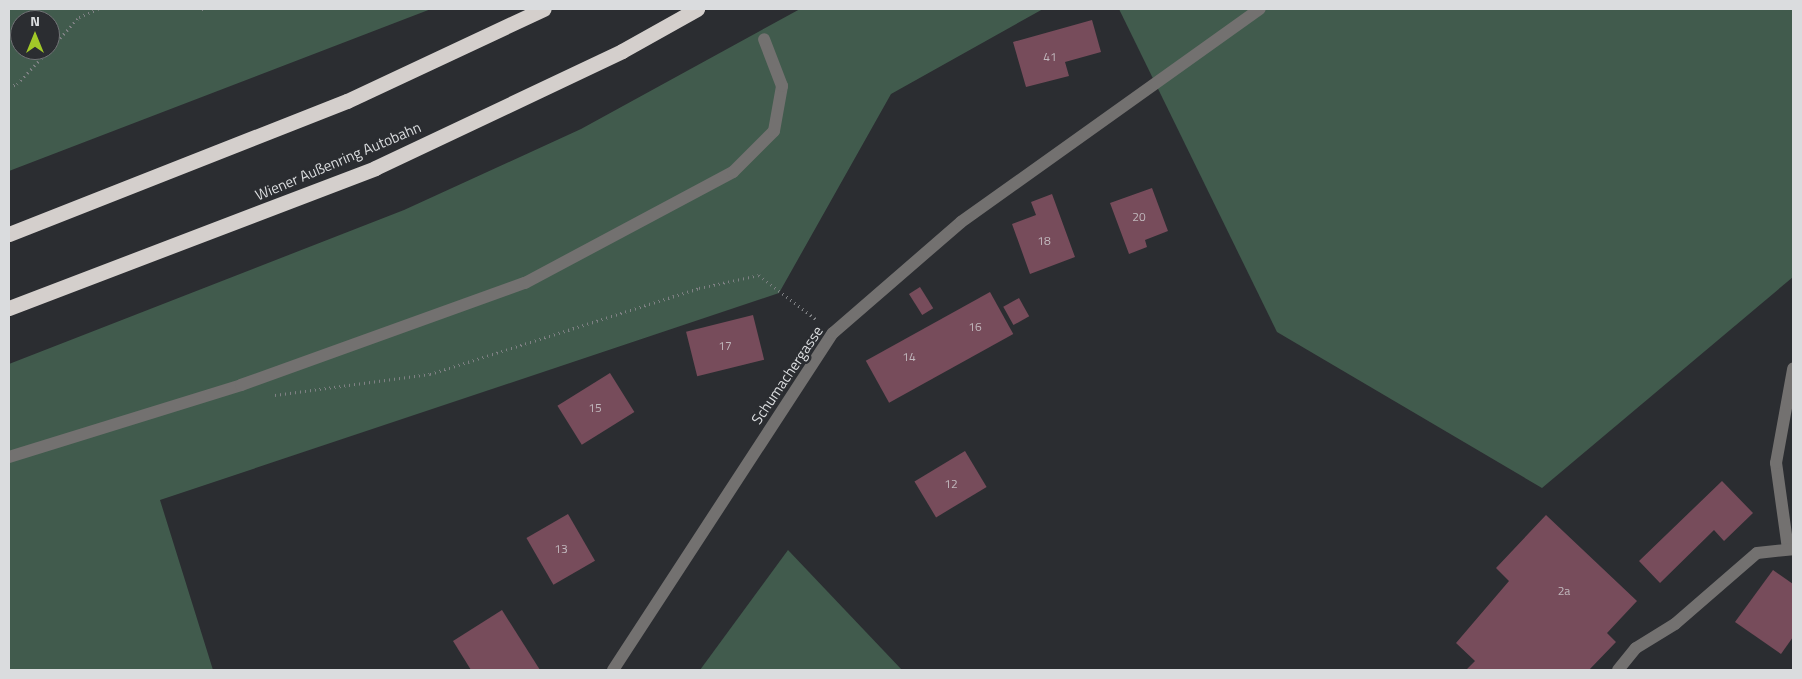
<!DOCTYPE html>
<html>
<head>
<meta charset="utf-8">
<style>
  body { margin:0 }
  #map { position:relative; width:1802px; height:679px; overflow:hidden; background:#2b2d31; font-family:"Titillium Web",sans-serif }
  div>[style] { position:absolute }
  .green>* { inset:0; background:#415b4d }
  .building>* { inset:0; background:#774c5b; transform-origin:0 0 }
  .path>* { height:3px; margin-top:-1.5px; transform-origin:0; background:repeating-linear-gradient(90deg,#7f8184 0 1px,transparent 0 5px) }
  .minor>* { height:12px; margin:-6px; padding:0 6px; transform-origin:6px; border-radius:6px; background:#737170 }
  .highway>* { height:15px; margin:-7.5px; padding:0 7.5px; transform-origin:7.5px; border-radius:7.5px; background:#d4cfcc }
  span { translate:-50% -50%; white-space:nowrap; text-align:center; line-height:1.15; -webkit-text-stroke:5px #2b2d31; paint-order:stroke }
  .number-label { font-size:12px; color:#c1b8bd }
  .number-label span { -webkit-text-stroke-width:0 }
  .street-label { font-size:15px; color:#dadcde }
  .frame { position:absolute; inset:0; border:10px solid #dadcde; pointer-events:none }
  .north { position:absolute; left:10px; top:10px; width:50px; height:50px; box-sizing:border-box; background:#2b2d31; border:1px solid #717376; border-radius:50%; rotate:0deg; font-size:14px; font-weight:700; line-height:20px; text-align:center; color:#dadcde }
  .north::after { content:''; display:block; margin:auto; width:18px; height:22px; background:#a2c928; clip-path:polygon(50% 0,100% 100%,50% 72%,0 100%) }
</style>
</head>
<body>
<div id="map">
  <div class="green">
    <i style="clip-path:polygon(evenodd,9px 9px,431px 9px,9px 171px,9px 9px,20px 20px,50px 20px,50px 50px,20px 50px,20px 20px)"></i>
    <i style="clip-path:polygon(800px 9px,1043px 9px,891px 94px,779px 293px,160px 500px,213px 670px,9px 670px,9px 364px,404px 210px,581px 129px)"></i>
    <i style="clip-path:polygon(1119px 9px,1793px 9px,1793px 277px,1542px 488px,1277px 332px)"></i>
    <i style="clip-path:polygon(788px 550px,902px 670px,700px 670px)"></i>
  </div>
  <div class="building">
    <i style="clip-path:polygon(1092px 20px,1101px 52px,1065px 62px,1069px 76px,1026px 87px,1013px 42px)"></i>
    <i style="clip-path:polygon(1152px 188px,1168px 231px,1145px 240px,1147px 247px,1129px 254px,1110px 203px)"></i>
    <i style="clip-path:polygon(1052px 194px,1075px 257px,1030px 274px,1012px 224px,1036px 215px,1031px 202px)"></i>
    <i style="left:920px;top:287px;width:25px;height:13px;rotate:58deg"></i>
    <i style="left:990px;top:292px;width:48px;height:142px;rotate:61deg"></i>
    <i style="left:1019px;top:298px;width:21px;height:18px;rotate:61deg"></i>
    <i style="left:753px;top:315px;width:46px;height:69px;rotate:76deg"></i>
    <i style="left:610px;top:373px;width:46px;height:62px;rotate:58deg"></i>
    <i style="left:965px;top:451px;width:42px;height:59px;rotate:59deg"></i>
    <i style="clip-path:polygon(1722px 481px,1753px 513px,1724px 541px,1714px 530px,1660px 583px,1639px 561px)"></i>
    <i style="left:568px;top:514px;width:54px;height:48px;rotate:60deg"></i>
    <i style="clip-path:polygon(1546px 515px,1637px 601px,1607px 633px,1616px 642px,1589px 670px,1466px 670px,1475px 661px,1456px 643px,1509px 581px,1496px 568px)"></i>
    <i style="clip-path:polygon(1773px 570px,1793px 584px,1793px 637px,1781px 654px,1735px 622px)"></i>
    <i style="clip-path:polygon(502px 610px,540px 670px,471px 670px,453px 641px)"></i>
  </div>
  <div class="path">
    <i style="left:202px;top:9px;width:3px"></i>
    <i style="left:50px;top:49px;width:43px;rotate:-47.8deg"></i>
    <i style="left:79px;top:17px;width:21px;rotate:-23deg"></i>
    <i style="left:9px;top:87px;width:9px;rotate:-21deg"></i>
    <i style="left:17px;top:84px;width:47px;rotate:-46.7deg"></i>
    <i style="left:275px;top:395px;width:156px;rotate:-7.7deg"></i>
    <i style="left:430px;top:374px;width:282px;rotate:-17.7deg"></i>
    <i style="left:699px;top:288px;width:61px;rotate:-12.2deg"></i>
    <i style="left:759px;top:275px;width:73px;rotate:37.8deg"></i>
  </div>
  <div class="minor">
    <i style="left:9px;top:457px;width:243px;rotate:-17.2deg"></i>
    <i style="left:241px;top:385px;width:302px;rotate:-19.8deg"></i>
    <i style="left:525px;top:283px;width:236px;rotate:-28.1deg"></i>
    <i style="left:733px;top:172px;width:58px;rotate:-45deg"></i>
    <i style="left:774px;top:131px;width:46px;rotate:-79.9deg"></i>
    <i style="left:782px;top:86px;width:50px;rotate:-111deg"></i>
    <i style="left:1788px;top:549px;width:87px;rotate:-97.9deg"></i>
    <i style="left:1776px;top:463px;width:96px;rotate:-79.7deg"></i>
    <i style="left:613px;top:670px;width:402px;rotate:-56.9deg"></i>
    <i style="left:833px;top:333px;width:169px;rotate:-40.9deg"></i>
    <i style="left:961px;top:222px;width:367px;rotate:-35.5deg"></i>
    <i style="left:1618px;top:670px;width:28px;rotate:-51deg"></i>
    <i style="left:1636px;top:648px;width:46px;rotate:-31.6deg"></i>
    <i style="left:1675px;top:624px;width:108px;rotate:-40.9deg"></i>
    <i style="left:1757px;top:553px;width:36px;rotate:-6deg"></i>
  </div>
  <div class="highway">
    <i style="left:9px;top:234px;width:363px;rotate:-21.5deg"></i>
    <i style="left:347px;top:101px;width:217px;rotate:-25.1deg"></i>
    <i style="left:9px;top:308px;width:392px;rotate:-20.9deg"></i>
    <i style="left:375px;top:168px;width:273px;rotate:-25.3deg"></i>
    <i style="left:622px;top:51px;width:86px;rotate:-29.2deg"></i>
  </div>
  <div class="number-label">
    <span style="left:1050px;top:57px">41</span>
    <span style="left:1139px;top:217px">20</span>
    <span style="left:1044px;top:241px">18</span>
    <span style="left:975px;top:327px">16</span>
    <span style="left:725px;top:346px">17</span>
    <span style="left:909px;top:357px">14</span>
    <span style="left:595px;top:408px">15</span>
    <span style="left:951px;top:484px">12</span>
    <span style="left:561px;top:549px">13</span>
    <span style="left:1564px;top:591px">2a</span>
  </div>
  <div class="street-label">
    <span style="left:338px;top:161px;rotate:-23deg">Wiener Außenring Autobahn</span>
    <span style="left:787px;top:375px;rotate:-56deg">Schumachergasse</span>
  </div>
  <div class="frame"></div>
  <div class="north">N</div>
</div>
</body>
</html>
